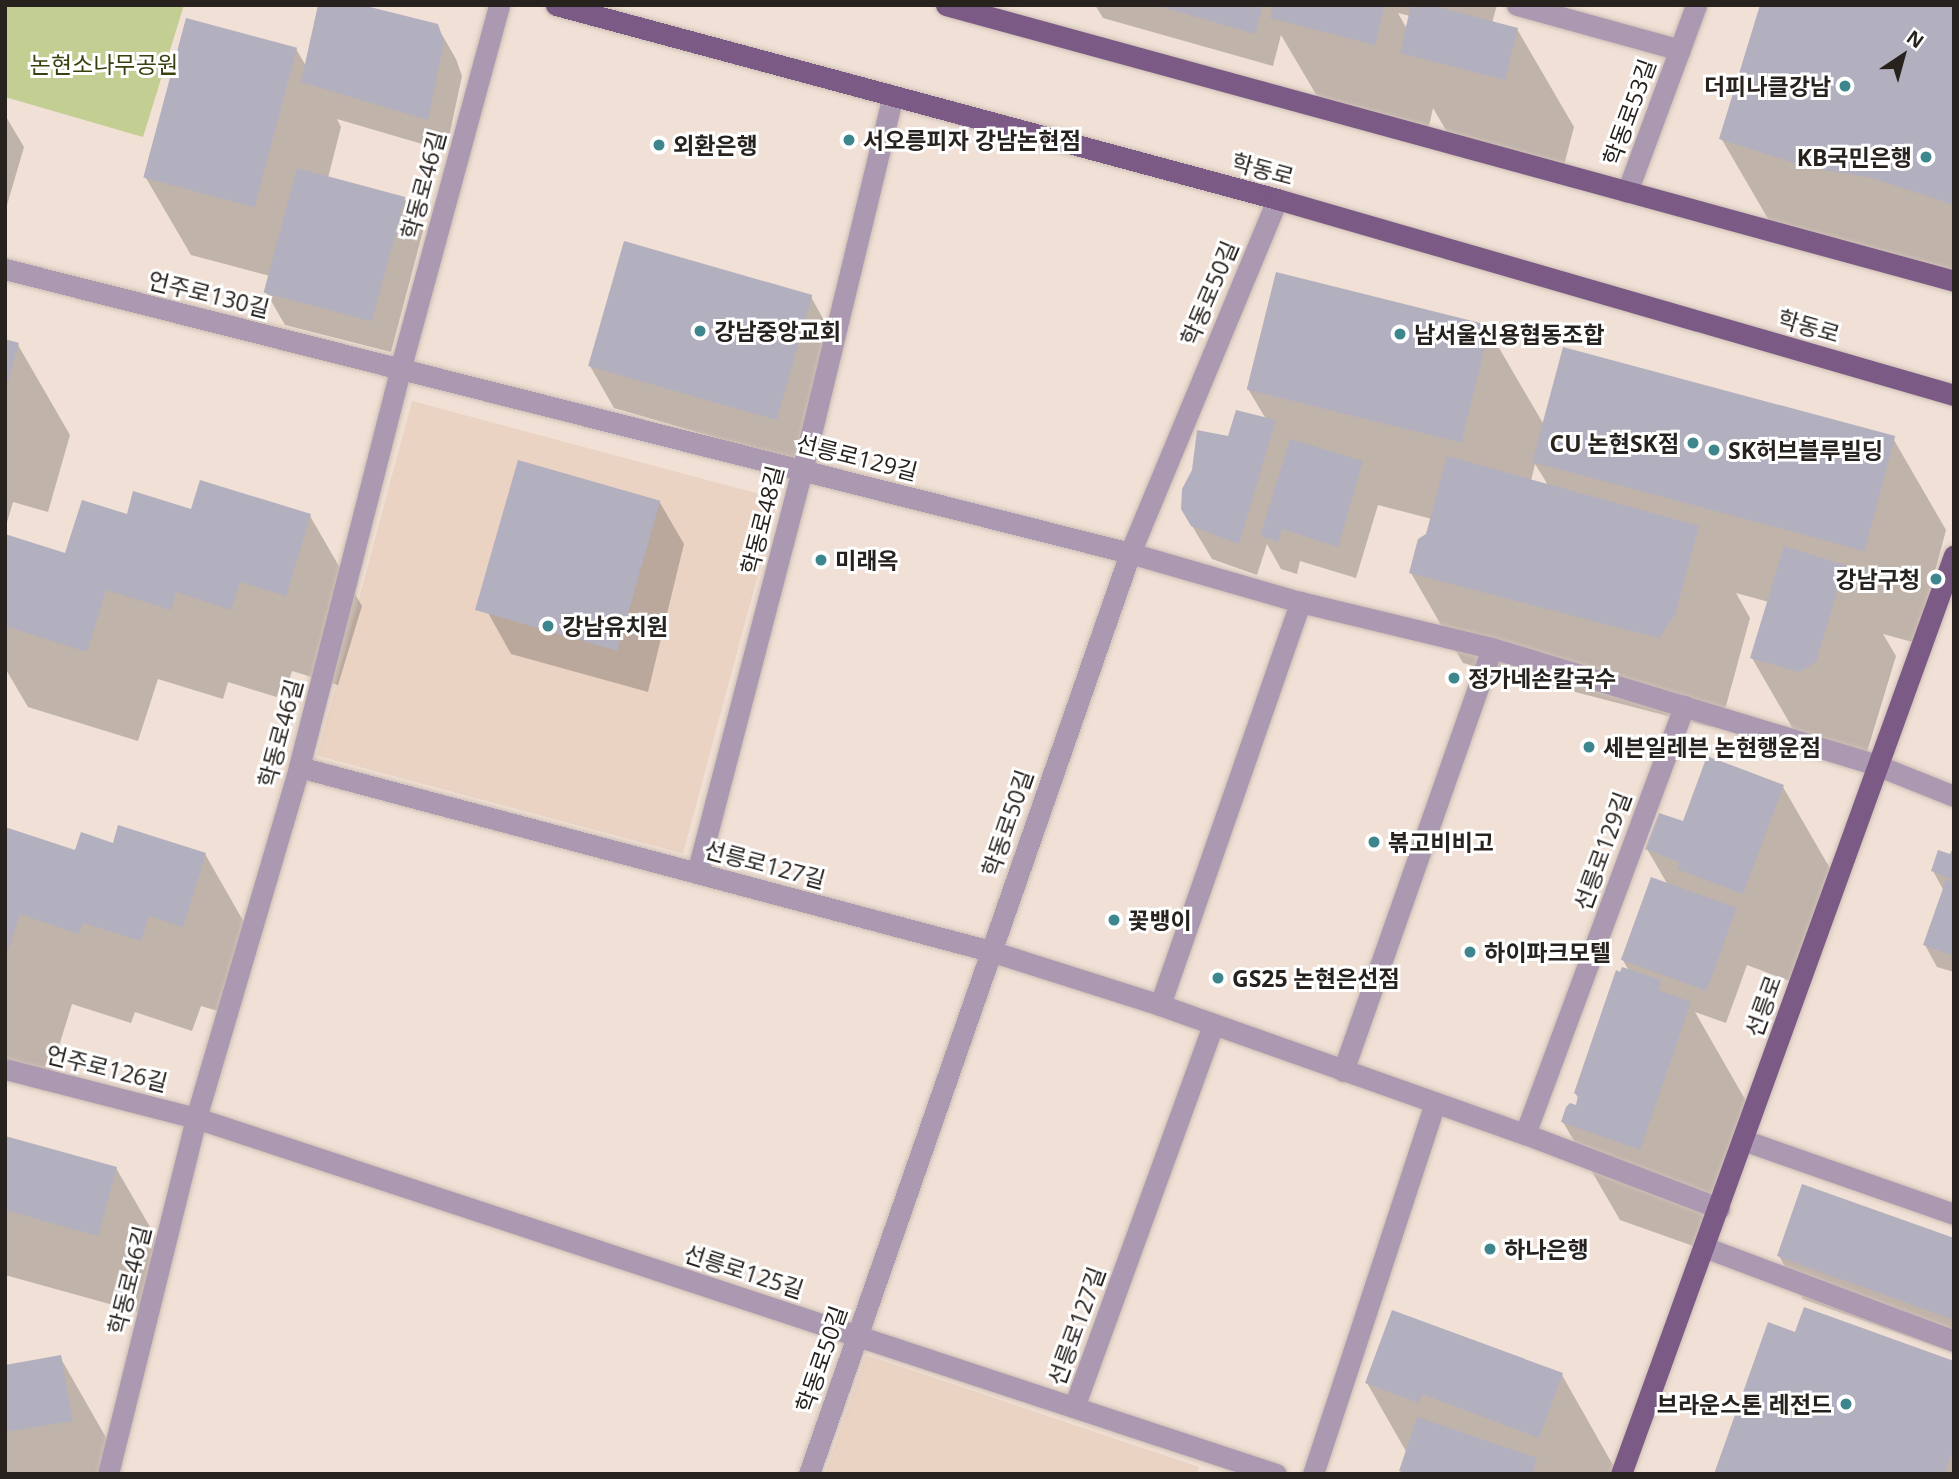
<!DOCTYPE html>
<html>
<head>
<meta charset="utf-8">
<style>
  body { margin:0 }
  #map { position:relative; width:1959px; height:1479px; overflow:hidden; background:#f0e0d5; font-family:"Open Sans","Noto Sans KR",sans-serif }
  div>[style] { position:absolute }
  .built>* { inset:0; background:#ead3c3; transform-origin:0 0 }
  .green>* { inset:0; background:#c3ce93 }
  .shadow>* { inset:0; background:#0003 }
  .building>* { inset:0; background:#b2afbf; transform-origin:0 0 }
  .roads { filter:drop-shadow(0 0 2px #ccbeb4) drop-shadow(0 0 2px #ccbeb4) }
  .minor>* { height:21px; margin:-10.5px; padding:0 10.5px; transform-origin:10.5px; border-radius:10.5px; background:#ab99b1 }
  .major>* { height:21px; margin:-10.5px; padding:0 10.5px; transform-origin:10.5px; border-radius:10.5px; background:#7b5a86 }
  .dots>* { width:19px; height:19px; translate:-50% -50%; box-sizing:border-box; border:4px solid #fff; border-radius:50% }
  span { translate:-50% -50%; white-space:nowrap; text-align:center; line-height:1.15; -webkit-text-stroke:6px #fff; paint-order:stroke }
  .park-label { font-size:23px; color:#39400d }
  .poi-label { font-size:23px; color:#28221e; font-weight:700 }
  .right { translate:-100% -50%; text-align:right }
  .left { translate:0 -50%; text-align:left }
  .street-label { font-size:23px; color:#28221e }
  .frame { position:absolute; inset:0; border:7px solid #28221e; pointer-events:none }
  .north { position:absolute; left:1868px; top:21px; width:70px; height:70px; -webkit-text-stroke:5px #fff; paint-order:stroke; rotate:36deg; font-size:19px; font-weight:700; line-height:28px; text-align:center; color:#28221e }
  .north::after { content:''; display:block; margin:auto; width:24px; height:32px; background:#28221e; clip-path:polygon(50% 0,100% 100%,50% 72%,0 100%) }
</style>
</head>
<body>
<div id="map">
  <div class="built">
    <i style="left:412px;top:401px;width:379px;height:367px;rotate:15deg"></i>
    <i style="clip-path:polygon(866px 1355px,1199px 1467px,1197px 1474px,825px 1474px)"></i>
  </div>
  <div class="green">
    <i style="clip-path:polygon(5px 5px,184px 5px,143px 137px,5px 97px)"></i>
  </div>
  <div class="shadow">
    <i style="clip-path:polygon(evenodd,1095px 5px,1497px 5px,1492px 23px,1517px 29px,1574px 127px,1561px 177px,1458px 151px,1433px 108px,1427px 135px,1324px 108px,1281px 35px,1273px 66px,1103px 18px,1095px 5px,1398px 13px,1410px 16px,1407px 29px,1398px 13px)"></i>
    <i style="clip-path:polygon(1954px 5px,1954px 284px,1778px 236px,1721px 138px)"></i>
    <i style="clip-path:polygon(437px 26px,456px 59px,462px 76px,446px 151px,337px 119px,341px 127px,328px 178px,404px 198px,423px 231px,391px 352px,285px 325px,266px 292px,270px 276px,191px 255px,146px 178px,296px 49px,306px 66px)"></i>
    <i style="clip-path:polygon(5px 115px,24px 147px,5px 212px)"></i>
    <i style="clip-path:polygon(811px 297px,835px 340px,800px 462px,614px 408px,590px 366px)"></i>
    <i style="clip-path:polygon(evenodd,1488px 329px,1544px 425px,1894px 440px,1946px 530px,1916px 643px,1883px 634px,1896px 656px,1867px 752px,1804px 748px,1752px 658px,1769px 602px,1736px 593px,1750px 618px,1726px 706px,1711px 727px,1463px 663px,1411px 573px,1432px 519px,1378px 505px,1356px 578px,1300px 561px,1297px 574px,1281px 569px,1267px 544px,1257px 575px,1212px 559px,1182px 509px,1230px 438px,1266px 419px,1248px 389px,1488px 329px,1535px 464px,1545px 480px,1548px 486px,1531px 481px,1535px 464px)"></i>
    <i style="clip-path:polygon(5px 341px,18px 345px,70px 435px,48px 512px,13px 502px,5px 529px)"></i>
    <i style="clip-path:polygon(659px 501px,684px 544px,648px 692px,511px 654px,487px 611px)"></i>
    <i style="clip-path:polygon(192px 511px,310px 516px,362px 606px,338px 685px,292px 671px,283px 699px,228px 682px,223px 699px,158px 679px,138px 741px,28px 707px,5px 668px,5px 536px,66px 555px,128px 516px)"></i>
    <i style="clip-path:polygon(1783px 787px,1835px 877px,1795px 983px,1747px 965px,1726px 1023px,1695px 1012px,1746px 1101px,1696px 1247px,1620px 1220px,1563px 1122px,1577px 1107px,1579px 1099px,1575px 1093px,1629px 971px,1623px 960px,1668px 885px,1647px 849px,1684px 824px)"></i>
    <i style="clip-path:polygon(5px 829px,76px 852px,114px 845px,205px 854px,257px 945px,235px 1016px,201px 1006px,192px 1031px,135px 1012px,131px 1023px,72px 1004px,45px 1091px,5px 1079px)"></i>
    <i style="clip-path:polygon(1954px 850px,1954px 972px,1937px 967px,1925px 945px,1944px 891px,1933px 871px,1952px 856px)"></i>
    <i style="clip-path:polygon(5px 1138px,116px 1168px,161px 1246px,142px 1313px,5px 1275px)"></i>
    <i style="clip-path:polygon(1954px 1240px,1954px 1353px,1803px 1299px,1779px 1256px)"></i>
    <i style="clip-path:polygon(1796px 1334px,1954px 1363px,1954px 1474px,1716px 1474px)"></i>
    <i style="clip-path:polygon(60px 1357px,112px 1448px,117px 1474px,5px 1474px,5px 1367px)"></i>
    <i style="clip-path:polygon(1562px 1375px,1618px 1474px,1403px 1474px,1401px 1470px,1407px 1453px,1367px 1383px)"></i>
  </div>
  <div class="building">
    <i style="clip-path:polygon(318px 5px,362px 5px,438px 24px,444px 42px,428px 120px,301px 82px)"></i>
    <i style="clip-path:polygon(1155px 5px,1263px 5px,1255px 34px)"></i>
    <i style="clip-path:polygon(1273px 5px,1385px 5px,1375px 45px,1270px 18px)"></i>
    <i style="clip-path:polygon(1411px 5px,1430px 5px,1518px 28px,1505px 80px,1400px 53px)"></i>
    <i style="clip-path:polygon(1760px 5px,1954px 5px,1954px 205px,1869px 177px,1810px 168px,1719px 139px)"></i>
    <i style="left:186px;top:18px;width:115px;height:165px;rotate:15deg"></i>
    <i style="left:297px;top:168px;width:112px;height:129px;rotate:15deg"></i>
    <i style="left:624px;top:241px;width:196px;height:130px;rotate:16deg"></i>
    <i style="left:1276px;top:272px;width:221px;height:121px;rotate:14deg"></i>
    <i style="clip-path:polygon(5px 339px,19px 343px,6px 389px,5px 389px)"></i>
    <i style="left:1563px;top:347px;width:344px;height:119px;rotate:15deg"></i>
    <i style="clip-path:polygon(1236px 410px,1276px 420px,1239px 544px,1191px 526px,1181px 509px,1182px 489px,1192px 470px,1197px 430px,1228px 436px)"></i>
    <i style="clip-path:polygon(1290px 439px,1363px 461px,1338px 547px,1282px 529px,1278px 542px,1260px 536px)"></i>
    <i style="clip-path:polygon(1447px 456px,1699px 526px,1675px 615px,1659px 638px,1409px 573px,1418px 539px,1426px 534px)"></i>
    <i style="left:518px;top:460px;width:148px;height:156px;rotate:16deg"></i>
    <i style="clip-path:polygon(200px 480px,311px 514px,286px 596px,240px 582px,231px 610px,176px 592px,171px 610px,106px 590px,87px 652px,5px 626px,5px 534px,65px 553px,82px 500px,127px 514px,133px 491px,191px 509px)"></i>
    <i style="clip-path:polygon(1784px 546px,1845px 565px,1816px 662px,1799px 672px,1750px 658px)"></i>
    <i style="clip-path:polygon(1707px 756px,1784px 785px,1743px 894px,1677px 869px,1679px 862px,1645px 849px,1659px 813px,1683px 821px)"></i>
    <i style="clip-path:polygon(118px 825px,206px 853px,183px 927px,149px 916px,141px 941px,83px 923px,79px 934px,20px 914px,5px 960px,5px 827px,75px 850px,81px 832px,113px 843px)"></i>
    <i style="clip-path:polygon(1954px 846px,1954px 880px,1931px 871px,1938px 850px,1950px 854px)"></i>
    <i style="left:1651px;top:877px;width:91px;height:88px;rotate:20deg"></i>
    <i style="clip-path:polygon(1946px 880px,1954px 882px,1954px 956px,1923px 945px)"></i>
    <i style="clip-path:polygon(1622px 967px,1661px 980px,1658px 990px,1691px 1002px,1640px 1150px,1561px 1122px,1566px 1107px,1570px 1103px,1576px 1105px,1578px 1095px,1574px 1093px,1616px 970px,1620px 972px)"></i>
    <i style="clip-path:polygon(5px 1136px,117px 1167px,98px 1236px,5px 1210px)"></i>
    <i style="clip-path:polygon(1802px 1184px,1954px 1238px,1954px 1320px,1777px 1256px)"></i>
    <i style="clip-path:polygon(1804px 1307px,1954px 1361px,1954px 1447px,1944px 1474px,1714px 1474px,1768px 1322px,1795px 1332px)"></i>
    <i style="clip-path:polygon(1392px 1310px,1563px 1373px,1539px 1438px,1422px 1394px,1419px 1403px,1365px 1383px)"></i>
    <i style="clip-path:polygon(61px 1355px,73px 1421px,5px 1432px,5px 1365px)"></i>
    <i style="clip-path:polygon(1417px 1417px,1537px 1458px,1532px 1474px,1408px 1474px,1399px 1471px)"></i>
  </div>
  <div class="roads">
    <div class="minor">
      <i style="left:1517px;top:5px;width:169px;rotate:15.4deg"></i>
      <i style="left:1627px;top:192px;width:199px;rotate:-69.7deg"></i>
      <i style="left:5px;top:269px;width:1160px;rotate:14.17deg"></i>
      <i style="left:1130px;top:553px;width:177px;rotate:16.1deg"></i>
      <i style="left:1300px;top:602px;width:197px;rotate:13.5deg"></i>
      <i style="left:1492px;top:648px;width:401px;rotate:16.9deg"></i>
      <i style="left:1876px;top:765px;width:84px;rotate:21.7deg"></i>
      <i style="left:299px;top:767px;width:715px;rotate:14.91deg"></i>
      <i style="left:990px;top:951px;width:178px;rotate:17.6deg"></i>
      <i style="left:1160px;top:1005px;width:387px;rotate:19.5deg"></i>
      <i style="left:1525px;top:1134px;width:208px;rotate:20.9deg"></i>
      <i style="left:697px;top:873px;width:415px;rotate:-75.4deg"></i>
      <i style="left:802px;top:471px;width:386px;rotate:-76.4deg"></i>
      <i style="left:1160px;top:1005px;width:427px;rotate:-70.8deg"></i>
      <i style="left:5px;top:1069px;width:197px;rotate:14.4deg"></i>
      <i style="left:196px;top:1118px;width:1137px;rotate:18.24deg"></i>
      <i style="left:1343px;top:1071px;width:448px;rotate:-70.6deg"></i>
      <i style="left:1525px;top:1134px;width:457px;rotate:-69.6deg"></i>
      <i style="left:1743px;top:1140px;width:224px;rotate:19.3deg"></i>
      <i style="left:1704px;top:1247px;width:267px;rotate:20.6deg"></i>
      <i style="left:1074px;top:1407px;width:406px;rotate:-70deg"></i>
      <i style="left:108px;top:1474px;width:367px;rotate:-76.1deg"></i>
      <i style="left:196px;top:1118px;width:366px;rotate:-73.6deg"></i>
      <i style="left:299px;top:767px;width:410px;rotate:-75.7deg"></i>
      <i style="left:400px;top:370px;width:378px;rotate:-74.8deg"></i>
      <i style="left:809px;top:1474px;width:975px;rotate:-70.78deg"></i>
      <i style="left:1130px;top:553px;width:383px;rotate:-67.4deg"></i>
      <i style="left:1313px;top:1474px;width:391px;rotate:-71.8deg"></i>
    </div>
    <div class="major">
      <i style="left:556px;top:5px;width:747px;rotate:15.06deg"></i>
      <i style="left:1277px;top:199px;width:705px;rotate:16.15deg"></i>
      <i style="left:946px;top:5px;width:1045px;rotate:15.31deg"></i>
      <i style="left:1621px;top:1474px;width:977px;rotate:-70.08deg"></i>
    </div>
  </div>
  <div class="dots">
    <i style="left:1845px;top:86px;background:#3e868e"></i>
    <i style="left:849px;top:140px;background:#3e868e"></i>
    <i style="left:659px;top:145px;background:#3e868e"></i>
    <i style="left:1926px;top:157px;background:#3e868e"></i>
    <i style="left:700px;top:331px;background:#3e868e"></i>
    <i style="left:1400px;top:334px;background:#3e868e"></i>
    <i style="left:1693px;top:443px;background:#3e868e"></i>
    <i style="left:1714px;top:450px;background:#3e868e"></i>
    <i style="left:821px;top:560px;background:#3e868e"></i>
    <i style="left:1936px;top:579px;background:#3e868e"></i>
    <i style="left:548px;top:626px;background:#3e868e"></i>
    <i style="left:1454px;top:678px;background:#3e868e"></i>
    <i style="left:1589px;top:747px;background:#3e868e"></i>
    <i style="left:1374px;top:842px;background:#3e868e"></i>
    <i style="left:1114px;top:920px;background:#3e868e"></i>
    <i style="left:1470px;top:952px;background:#3e868e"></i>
    <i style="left:1218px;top:978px;background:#3e868e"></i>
    <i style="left:1490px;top:1249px;background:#3e868e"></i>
    <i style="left:1846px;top:1404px;background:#3e868e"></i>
  </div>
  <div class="park-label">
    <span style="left:104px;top:64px">논현소나무공원</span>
  </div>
  <div class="poi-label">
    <span class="right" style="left:1831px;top:86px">더피나클강남</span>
    <span class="left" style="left:863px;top:140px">서오릉피자 강남논현점</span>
    <span class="left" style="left:673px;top:145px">외환은행</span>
    <span class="right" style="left:1912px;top:157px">KB국민은행</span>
    <span class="left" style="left:714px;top:331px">강남중앙교회</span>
    <span class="left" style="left:1414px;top:334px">남서울신용협동조합</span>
    <span class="right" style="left:1679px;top:443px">CU 논현SK점</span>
    <span class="left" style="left:1728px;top:450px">SK허브블루빌딩</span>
    <span class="left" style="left:835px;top:560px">미래옥</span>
    <span class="right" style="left:1920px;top:579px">강남구청</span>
    <span class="left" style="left:562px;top:626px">강남유치원</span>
    <span class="left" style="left:1468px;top:678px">정가네손칼국수</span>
    <span class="left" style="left:1603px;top:747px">세븐일레븐 논현행운점</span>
    <span class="left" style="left:1388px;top:842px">볶고비비고</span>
    <span class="left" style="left:1128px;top:920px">꽃뱅이</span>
    <span class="left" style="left:1484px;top:952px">하이파크모텔</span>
    <span class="left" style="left:1232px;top:978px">GS25 논현은선점</span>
    <span class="left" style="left:1504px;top:1249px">하나은행</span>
    <span class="right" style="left:1832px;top:1404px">브라운스톤 레전드</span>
  </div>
  <div class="street-label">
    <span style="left:1629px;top:112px;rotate:-70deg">학동로53길</span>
    <span style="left:1263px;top:169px;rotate:15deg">학동로</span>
    <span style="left:423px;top:185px;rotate:-75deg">학동로46길</span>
    <span style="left:1209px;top:293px;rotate:-67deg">학동로50길</span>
    <span style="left:209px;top:294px;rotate:14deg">언주로130길</span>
    <span style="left:1809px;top:326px;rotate:16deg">학동로</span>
    <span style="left:857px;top:457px;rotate:14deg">선릉로129길</span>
    <span style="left:762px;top:520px;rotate:-76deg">학동로48길</span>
    <span style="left:280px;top:733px;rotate:-75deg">학동로46길</span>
    <span style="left:1007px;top:823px;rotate:-71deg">학동로50길</span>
    <span style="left:1602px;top:851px;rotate:-70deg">선릉로129길</span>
    <span style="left:765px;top:864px;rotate:15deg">선릉로127길</span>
    <span style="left:1763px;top:1006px;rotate:-70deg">선릉로</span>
    <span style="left:107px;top:1068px;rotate:14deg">언주로126길</span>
    <span style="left:744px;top:1271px;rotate:18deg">선릉로125길</span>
    <span style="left:129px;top:1280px;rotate:-76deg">학동로46길</span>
    <span style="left:1076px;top:1326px;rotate:-70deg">선릉로127길</span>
    <span style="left:821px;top:1359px;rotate:-71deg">학동로50길</span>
  </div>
  <div class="frame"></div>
  <div class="north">N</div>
</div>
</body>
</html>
